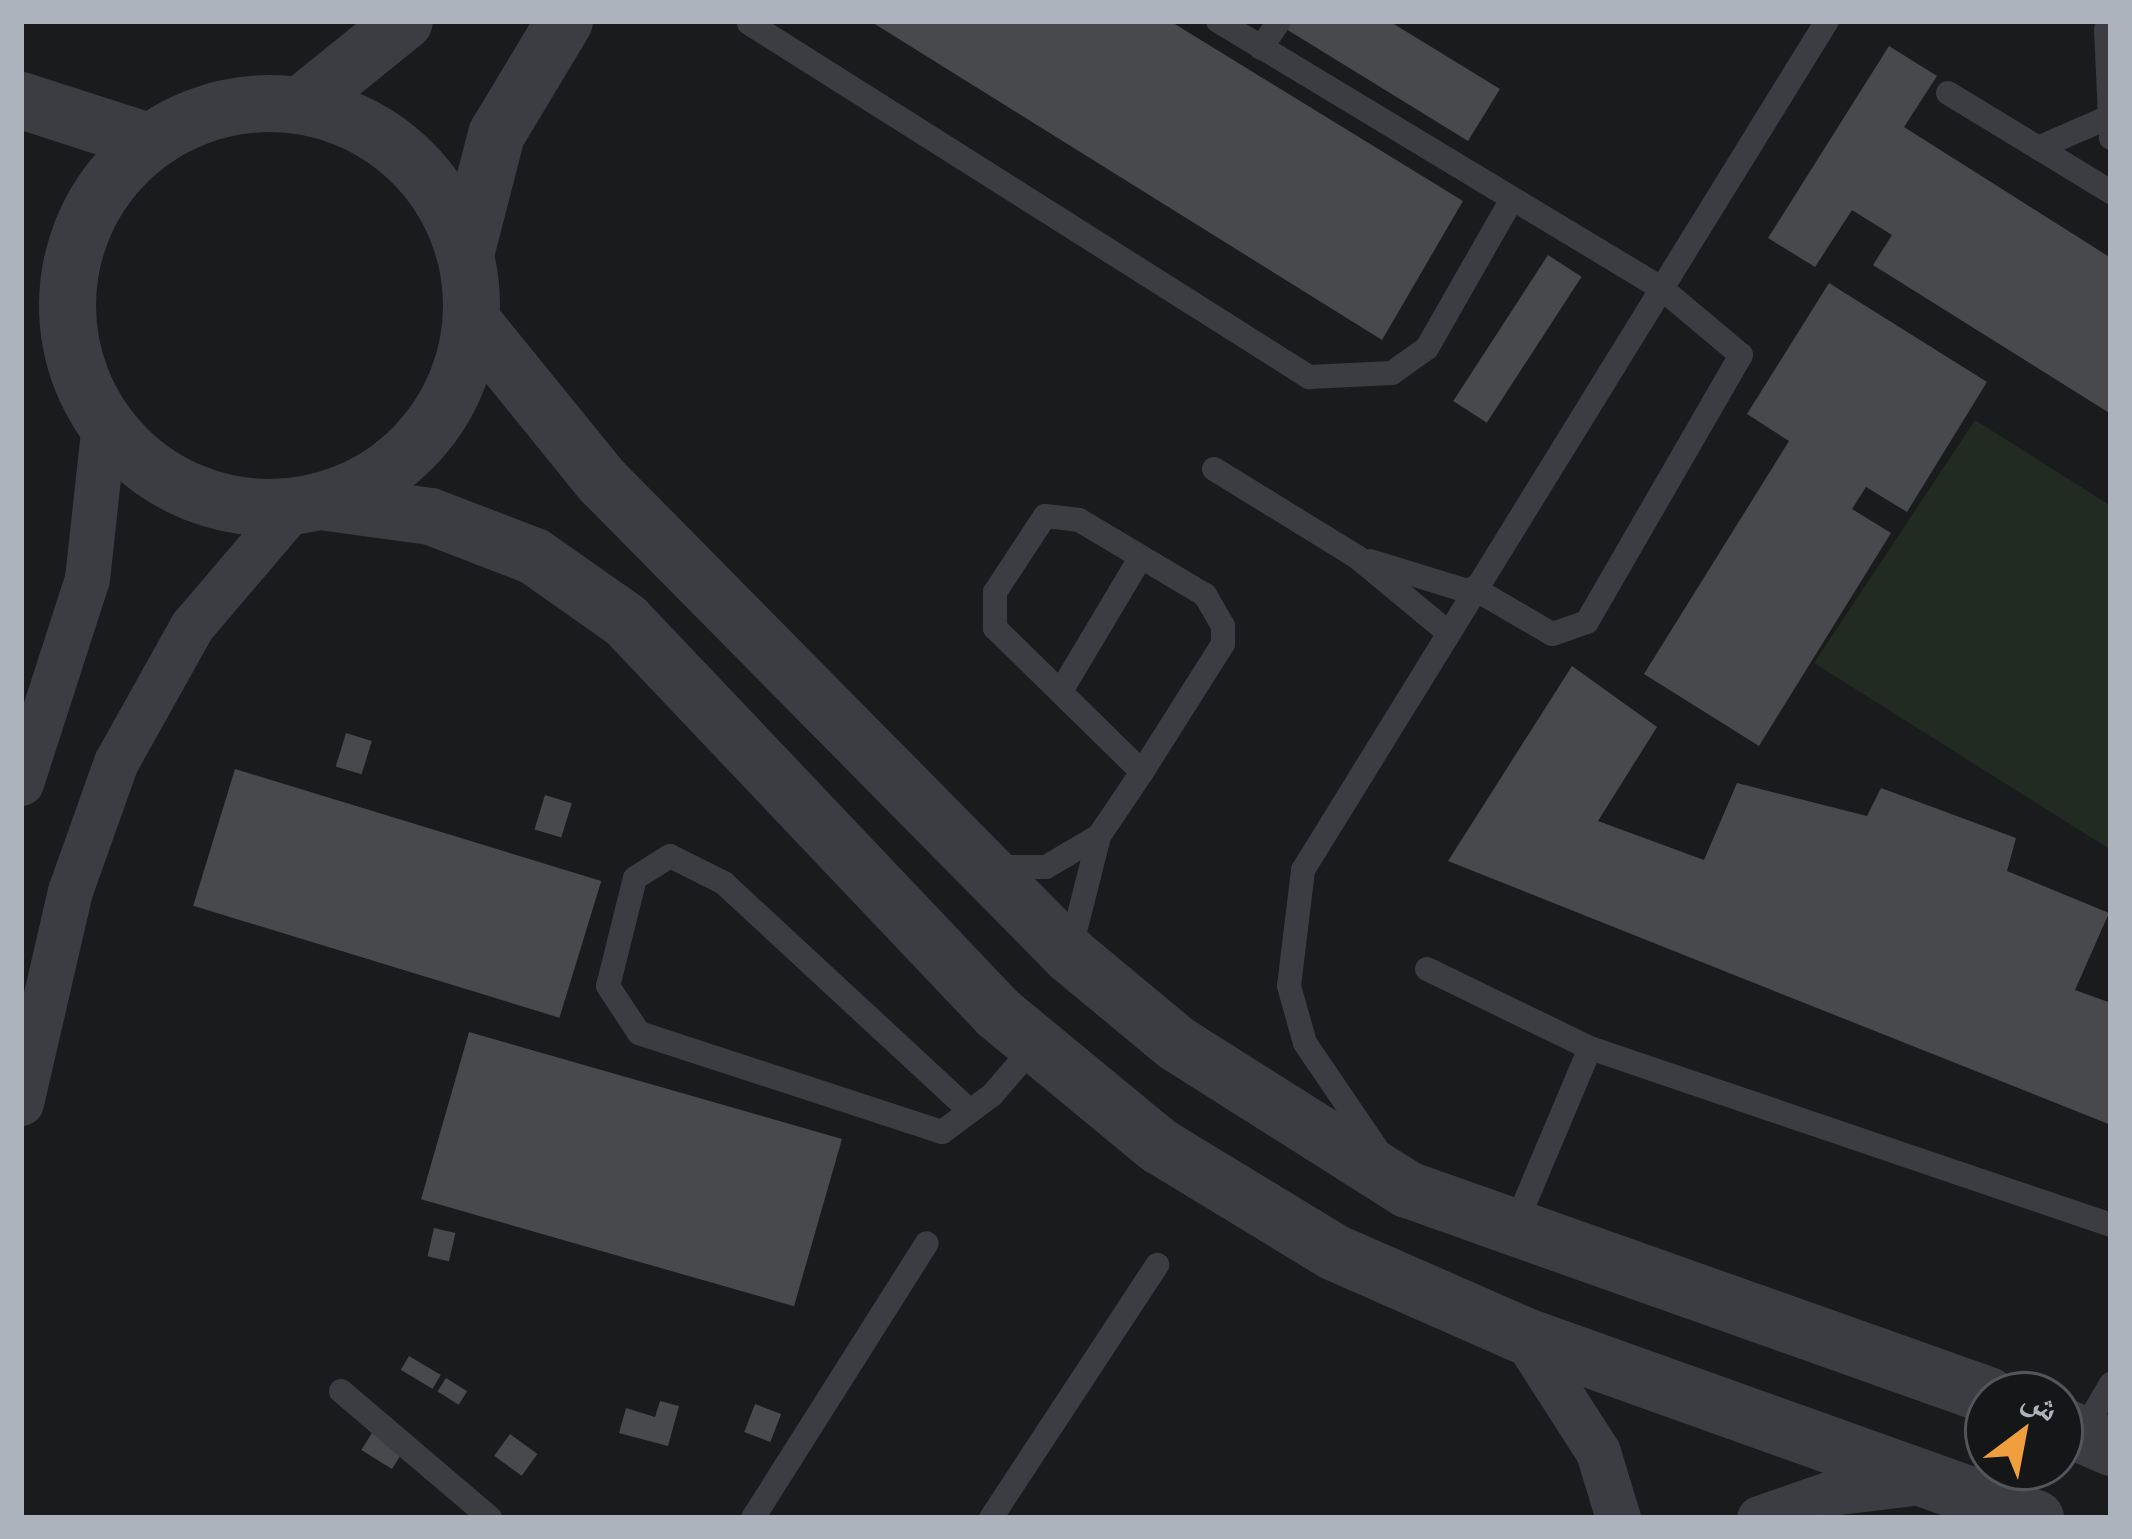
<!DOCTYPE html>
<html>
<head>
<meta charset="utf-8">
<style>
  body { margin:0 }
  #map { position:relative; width:2132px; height:1539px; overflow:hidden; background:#1a1b1d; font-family:"Golos Text","Noto Naskh Arabic",sans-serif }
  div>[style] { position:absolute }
  .green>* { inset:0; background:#222b22 }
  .building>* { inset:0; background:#47494d; transform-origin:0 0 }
  .service>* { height:24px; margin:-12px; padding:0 12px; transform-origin:12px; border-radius:12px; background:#3b3d42 }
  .minor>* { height:45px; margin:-22.5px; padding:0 22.5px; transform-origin:22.5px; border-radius:22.5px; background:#3b3d42 }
  .tertiary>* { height:57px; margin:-28.5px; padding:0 28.5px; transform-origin:28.5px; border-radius:28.5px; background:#3b3d42 }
  .tertiary>.ring { margin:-28.5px; padding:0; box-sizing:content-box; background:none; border:57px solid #3b3d42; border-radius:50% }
  span { translate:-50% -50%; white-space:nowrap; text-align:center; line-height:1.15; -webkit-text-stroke:12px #151618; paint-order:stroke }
  .frame { position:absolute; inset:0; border:24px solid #adb3bc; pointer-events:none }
  .north { position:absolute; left:1964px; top:1371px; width:120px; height:120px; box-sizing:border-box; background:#151618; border:3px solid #52555a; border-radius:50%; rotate:32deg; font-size:33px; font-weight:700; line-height:48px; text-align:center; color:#adb3bc }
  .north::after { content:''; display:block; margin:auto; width:42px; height:54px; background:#f09f3f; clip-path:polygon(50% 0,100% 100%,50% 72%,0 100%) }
</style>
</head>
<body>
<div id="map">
  <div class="green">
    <i style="clip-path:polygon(1975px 420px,2111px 506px,2111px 850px,1814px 663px)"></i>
  </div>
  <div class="building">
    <i style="clip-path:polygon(870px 21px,1170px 21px,1463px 201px,1382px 340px)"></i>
    <i style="clip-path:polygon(1291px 21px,1389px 21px,1500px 89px,1468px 141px,1286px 29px)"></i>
    <i style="clip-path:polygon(1889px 46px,1937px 76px,1904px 127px,2111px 258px,2111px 414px,1873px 265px,1892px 235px,1852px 210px,1815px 267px,1768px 238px)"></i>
    <i style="left:1548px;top:255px;width:40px;height:174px;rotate:33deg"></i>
    <i style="clip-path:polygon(1829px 283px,1987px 382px,1907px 512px,1866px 487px,1852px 509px,1891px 533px,1759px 746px,1644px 674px,1789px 441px,1747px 414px)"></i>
    <i style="clip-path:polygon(1572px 666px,1657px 727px,1598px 821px,1704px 860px,1737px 783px,1867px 816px,1881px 788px,2016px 838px,2007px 871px,2109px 913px,2075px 990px,2111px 1003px,2111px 1125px,1448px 861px)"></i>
    <i style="left:346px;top:733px;width:27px;height:35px;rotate:17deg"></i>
    <i style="left:235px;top:769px;width:383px;height:143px;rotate:17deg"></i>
    <i style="left:545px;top:795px;width:28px;height:36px;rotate:17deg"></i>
    <i style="left:469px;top:1032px;width:388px;height:174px;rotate:16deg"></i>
    <i style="left:434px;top:1228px;width:22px;height:29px;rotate:13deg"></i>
    <i style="left:409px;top:1356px;width:37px;height:16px;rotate:31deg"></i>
    <i style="left:446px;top:1378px;width:25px;height:16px;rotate:32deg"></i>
    <i style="clip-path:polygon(660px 1401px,679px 1406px,668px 1446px,619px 1433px,626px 1408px,655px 1417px)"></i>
    <i style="left:755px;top:1404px;width:28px;height:30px;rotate:21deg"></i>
    <i style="left:372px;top:1433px;width:36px;height:20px;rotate:32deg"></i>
    <i style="left:510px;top:1434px;width:34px;height:27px;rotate:36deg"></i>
  </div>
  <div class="service">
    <i style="left:1218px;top:21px;width:517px;rotate:31.08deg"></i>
    <i style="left:1661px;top:288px;width:104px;rotate:39.9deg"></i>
    <i style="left:1741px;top:355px;width:308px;rotate:120deg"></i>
    <i style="left:1587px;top:622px;width:37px;rotate:161deg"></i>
    <i style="left:1552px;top:634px;width:91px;rotate:-149.8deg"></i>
    <i style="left:749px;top:23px;width:663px;rotate:32.3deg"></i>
    <i style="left:1309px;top:377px;width:83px;rotate:-2.8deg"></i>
    <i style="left:1392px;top:373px;width:43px;rotate:-35.5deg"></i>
    <i style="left:1427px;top:348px;width:172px;rotate:-60.3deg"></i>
    <i style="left:2106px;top:29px;width:109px;rotate:87.4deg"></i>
    <i style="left:1261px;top:48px;width:32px;rotate:-56deg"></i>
    <i style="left:1948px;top:93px;width:191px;rotate:31.3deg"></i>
    <i style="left:2038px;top:148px;width:75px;rotate:-23.5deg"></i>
    <i style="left:1214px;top:469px;width:168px;rotate:31.6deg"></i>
    <i style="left:1357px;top:557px;width:116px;rotate:39.7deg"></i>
    <i style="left:1370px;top:561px;width:106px;rotate:17.1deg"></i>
    <i style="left:1061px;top:691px;width:156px;rotate:-59.2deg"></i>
    <i style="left:997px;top:867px;width:49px"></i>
    <i style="left:1046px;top:867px;width:59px;rotate:-30.5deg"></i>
    <i style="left:1071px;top:947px;width:114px;rotate:-75.8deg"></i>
    <i style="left:1099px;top:836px;width:77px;rotate:-56.1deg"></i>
    <i style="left:1142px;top:772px;width:151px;rotate:-57.7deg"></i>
    <i style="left:1223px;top:644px;width:18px;rotate:-90deg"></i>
    <i style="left:1223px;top:626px;width:36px;rotate:-120deg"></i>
    <i style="left:1205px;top:595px;width:147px;rotate:-149.2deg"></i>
    <i style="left:1079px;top:520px;width:34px;rotate:-173deg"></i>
    <i style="left:1045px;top:516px;width:91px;rotate:123.3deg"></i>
    <i style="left:995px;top:592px;width:36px;rotate:90deg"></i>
    <i style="left:995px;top:628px;width:206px;rotate:44.4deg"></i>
    <i style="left:1427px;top:969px;width:181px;rotate:25.9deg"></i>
    <i style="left:1590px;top:1048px;width:550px;rotate:18.76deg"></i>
    <i style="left:970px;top:1111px;width:335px;rotate:-137.2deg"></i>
    <i style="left:724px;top:883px;width:60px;rotate:-153.4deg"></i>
    <i style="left:670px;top:856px;width:41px;rotate:147.8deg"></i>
    <i style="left:635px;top:878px;width:111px;rotate:104deg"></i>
    <i style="left:608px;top:986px;width:56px;rotate:56.6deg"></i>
    <i style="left:639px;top:1033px;width:319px;rotate:18.1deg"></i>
    <i style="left:942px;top:1132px;width:62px;rotate:-36.5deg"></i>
    <i style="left:992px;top:1095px;width:67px;rotate:-49.2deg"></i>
    <i style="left:1377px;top:1149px;width:128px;rotate:-124.2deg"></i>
    <i style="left:1305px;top:1043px;width:59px;rotate:-105.7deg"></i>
    <i style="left:1289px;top:986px;width:117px;rotate:-83.1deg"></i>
    <i style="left:1303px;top:870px;width:998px;rotate:-58.32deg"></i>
    <i style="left:1514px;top:1228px;width:195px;rotate:-67.1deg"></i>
    <i style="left:341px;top:1391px;width:196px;rotate:40.4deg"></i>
    <i style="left:2082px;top:1433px;width:57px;rotate:-59.4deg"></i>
    <i style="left:753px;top:1518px;width:325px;rotate:-57.7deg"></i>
    <i style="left:991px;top:1518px;width:303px;rotate:-56.7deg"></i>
  </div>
  <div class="minor">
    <i style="left:21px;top:783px;width:214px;rotate:-72.1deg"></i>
    <i style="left:87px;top:579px;width:157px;rotate:-83.8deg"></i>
    <i style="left:21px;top:1103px;width:218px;rotate:-77deg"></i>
    <i style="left:70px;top:891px;width:137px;rotate:-70.4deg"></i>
    <i style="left:116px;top:762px;width:156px;rotate:-60.8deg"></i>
    <i style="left:192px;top:626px;width:157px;rotate:-49.6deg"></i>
    <i style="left:1523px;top:1335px;width:139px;rotate:57.3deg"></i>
    <i style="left:1598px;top:1452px;width:69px;rotate:73.1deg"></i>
    <i style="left:1759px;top:1518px;width:76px;rotate:-19.1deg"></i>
    <i style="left:1831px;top:1493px;width:100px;rotate:-6.9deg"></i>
  </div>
  <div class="tertiary">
    <i style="left:21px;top:100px;width:133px;rotate:17.9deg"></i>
    <i class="ring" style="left:67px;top:103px;width:347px;height:347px"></i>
    <i style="left:301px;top:104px;width:132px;rotate:-38.9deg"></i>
    <i style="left:465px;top:254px;width:124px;rotate:-75.5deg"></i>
    <i style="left:496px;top:134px;width:132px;rotate:-59deg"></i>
    <i style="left:471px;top:320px;width:208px;rotate:50.9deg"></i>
    <i style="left:602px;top:481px;width:666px;rotate:45.36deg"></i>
    <i style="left:1070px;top:955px;width:138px;rotate:39.7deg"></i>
    <i style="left:1176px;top:1043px;width:273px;rotate:32.3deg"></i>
    <i style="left:1407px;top:1189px;width:616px;rotate:19.52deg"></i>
    <i style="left:320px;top:501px;width:111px;rotate:7.8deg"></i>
    <i style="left:430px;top:516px;width:111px;rotate:21deg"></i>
    <i style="left:534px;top:556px;width:111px;rotate:35.1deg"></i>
    <i style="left:625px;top:620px;width:542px;rotate:46.5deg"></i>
    <i style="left:998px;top:1013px;width:207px;rotate:39.5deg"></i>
    <i style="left:1158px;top:1145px;width:206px;rotate:31.3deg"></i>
    <i style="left:1334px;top:1252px;width:206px;rotate:23.7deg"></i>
    <i style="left:1523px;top:1335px;width:544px;rotate:19.67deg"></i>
    <i style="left:2060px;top:1425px;width:56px;rotate:23.3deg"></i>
  </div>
  <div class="frame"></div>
  <div class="north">ش</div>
</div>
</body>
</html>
